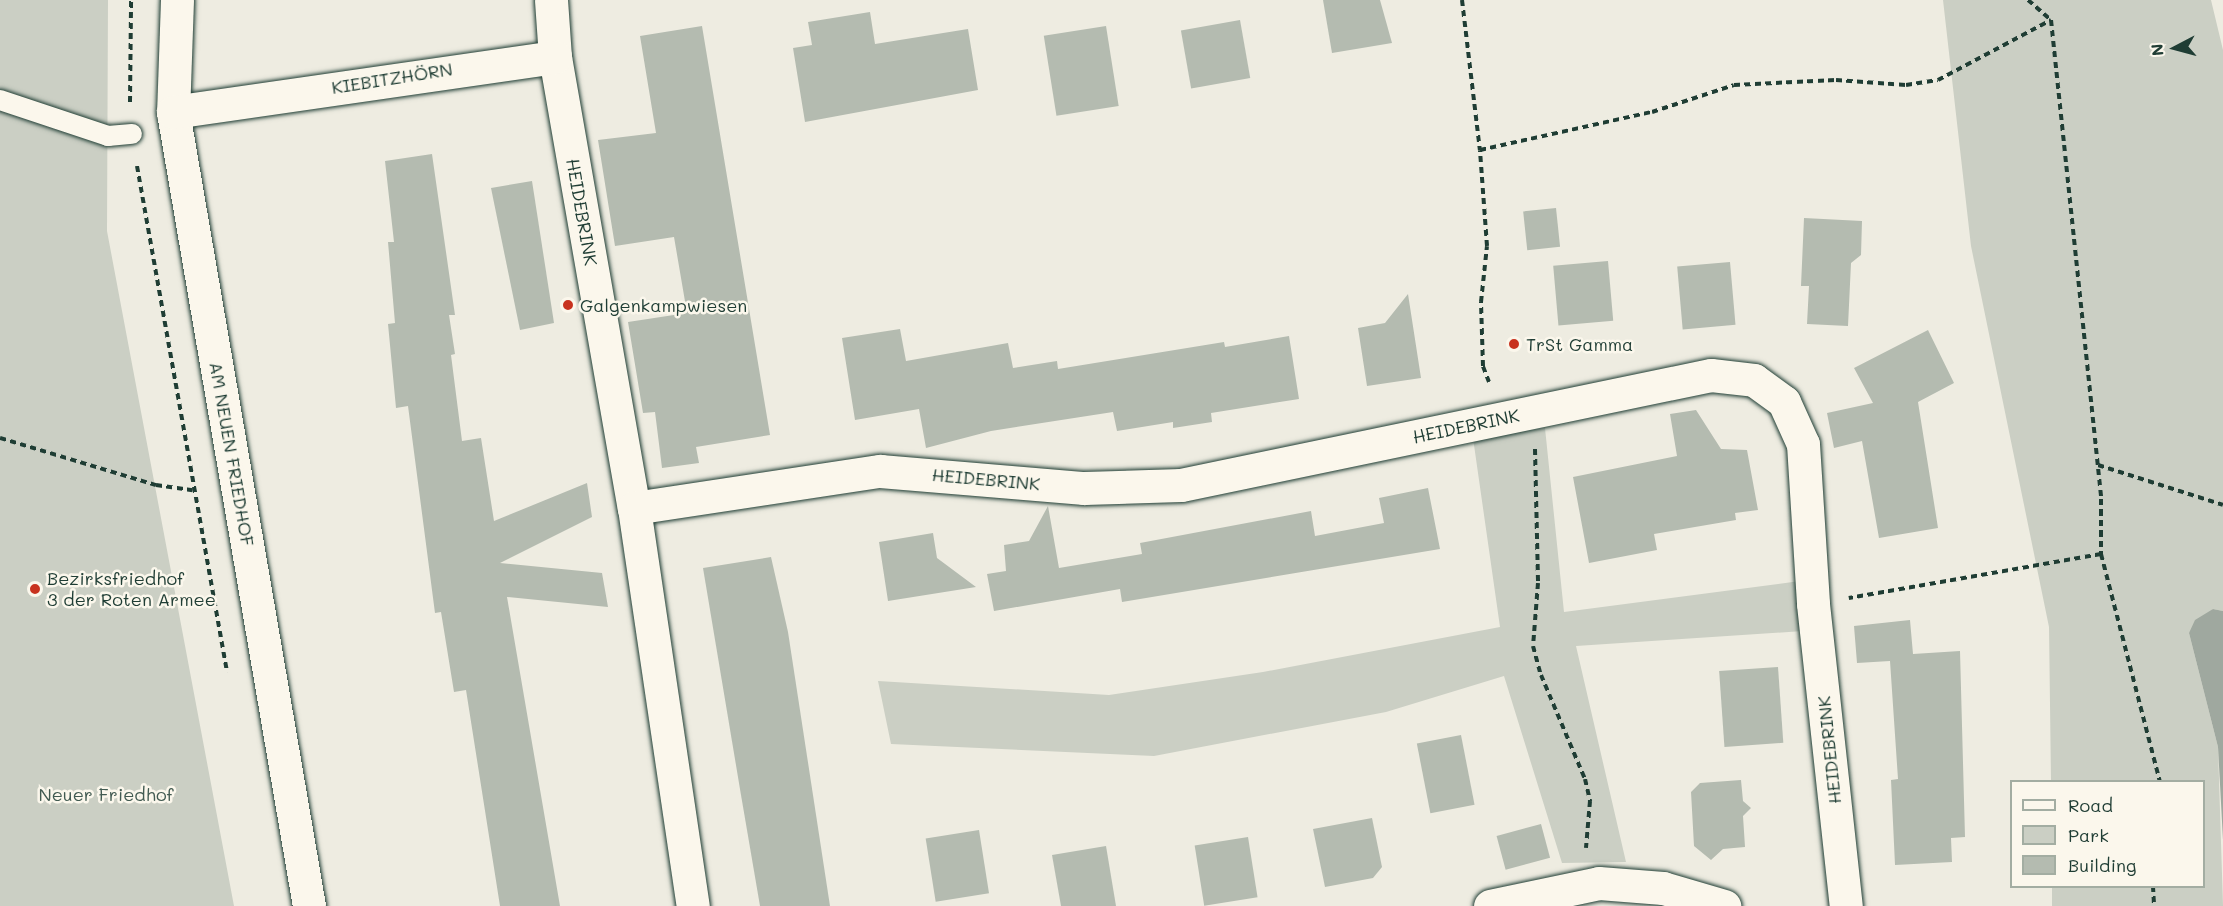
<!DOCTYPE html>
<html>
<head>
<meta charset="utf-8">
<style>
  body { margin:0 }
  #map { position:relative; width:2223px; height:906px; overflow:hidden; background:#eeece1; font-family:Mali,sans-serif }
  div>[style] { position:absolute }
  .green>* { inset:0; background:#cbcfc4 }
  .water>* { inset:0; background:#9fa89f }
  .building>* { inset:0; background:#b4bbb0; transform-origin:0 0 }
  .path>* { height:4px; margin-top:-2px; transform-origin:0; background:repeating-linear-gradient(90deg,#1f3d34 0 6px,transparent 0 10.5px) }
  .roads { filter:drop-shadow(0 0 2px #1f3d34) drop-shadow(0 0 2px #1f3d34) }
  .service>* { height:20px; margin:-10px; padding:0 10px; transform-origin:10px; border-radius:10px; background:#fbf7ec }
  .minor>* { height:33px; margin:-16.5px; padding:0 16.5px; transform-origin:16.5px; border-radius:16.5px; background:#fbf7ec }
  .dots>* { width:16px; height:16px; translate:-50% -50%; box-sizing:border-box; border:3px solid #fbf7ec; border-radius:50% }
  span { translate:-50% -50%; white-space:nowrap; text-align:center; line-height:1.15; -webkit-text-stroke:5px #fbf7ec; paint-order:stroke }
  .street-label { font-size:18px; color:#1f3d34 }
  .poi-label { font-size:18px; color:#1f3d34 }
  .left { translate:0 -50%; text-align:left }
  .park-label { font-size:18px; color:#415a51 }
  .legend { position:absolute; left:2010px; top:780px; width:195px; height:108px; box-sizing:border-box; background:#fbf7ec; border:2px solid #a3ada2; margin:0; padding:8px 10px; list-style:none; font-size:18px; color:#1f3d34 }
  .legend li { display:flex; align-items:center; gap:12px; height:30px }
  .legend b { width:30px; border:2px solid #a3ada2 }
  .north { position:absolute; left:2145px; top:18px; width:60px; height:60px; -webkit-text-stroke:4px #fbf7ec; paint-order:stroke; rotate:264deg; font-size:16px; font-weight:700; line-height:24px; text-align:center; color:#1f3d34 }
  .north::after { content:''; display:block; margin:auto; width:21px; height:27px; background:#1f3d34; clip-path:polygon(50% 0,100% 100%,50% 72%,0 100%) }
</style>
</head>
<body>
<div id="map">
  <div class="green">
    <i style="clip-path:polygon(0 0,108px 0,107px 231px,234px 906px,0 906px)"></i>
    <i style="clip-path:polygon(1943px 0,2211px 0,2223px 50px,2223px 611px,2213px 609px,2189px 633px,2218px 747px,2223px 906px,2052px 906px,2052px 887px,2204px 886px,2204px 782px,2051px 781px,2049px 627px,1971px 246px)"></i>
    <i style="clip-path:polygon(1545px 428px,1564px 612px,1800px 581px,1803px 631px,1576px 646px,1626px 862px,1562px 863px,1504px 676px,1386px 712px,1154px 756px,891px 744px,878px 681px,1109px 695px,1263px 672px,1500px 627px,1473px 438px)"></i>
  </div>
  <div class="water">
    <i style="clip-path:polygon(2213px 609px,2223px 611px,2223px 840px,2218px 747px,2189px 633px,2195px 620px)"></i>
  </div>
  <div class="building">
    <i style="clip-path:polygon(1323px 0,1380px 0,1392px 43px,1332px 53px)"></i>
    <i style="clip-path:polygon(870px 12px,875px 44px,968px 29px,978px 90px,805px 122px,793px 48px,812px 45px,808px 22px)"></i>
    <i style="left:1240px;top:20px;width:59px;height:60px;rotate:80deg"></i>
    <i style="clip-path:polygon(702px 26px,770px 435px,696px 447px,699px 463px,662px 468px,655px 412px,643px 413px,628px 322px,687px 313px,674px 237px,615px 246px,598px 140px,656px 133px,640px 36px)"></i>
    <i style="left:1106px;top:26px;width:81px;height:63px;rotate:81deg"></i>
    <i style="clip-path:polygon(432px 154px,455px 315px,449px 315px,455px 354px,451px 355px,462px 441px,481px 438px,494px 521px,587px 483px,592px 517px,500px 563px,602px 573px,608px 607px,507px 597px,560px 906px,500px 906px,466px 690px,454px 692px,441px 612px,435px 613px,408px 406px,396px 408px,388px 324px,395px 323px,388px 242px,394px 242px,385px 161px)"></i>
    <i style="clip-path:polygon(532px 181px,554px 323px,520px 330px,491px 188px)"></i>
    <i style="left:1556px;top:208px;width:39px;height:33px;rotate:84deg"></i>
    <i style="clip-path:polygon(1804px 218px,1862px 221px,1861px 255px,1851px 263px,1848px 326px,1807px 324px,1809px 286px,1801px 286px)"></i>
    <i style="left:1608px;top:261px;width:60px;height:55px;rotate:85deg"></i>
    <i style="left:1730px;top:262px;width:63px;height:53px;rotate:85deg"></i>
    <i style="clip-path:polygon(1408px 294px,1421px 378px,1367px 386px,1358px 328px,1385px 323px)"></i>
    <i style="clip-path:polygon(900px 329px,906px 361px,1008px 343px,1013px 368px,1057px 361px,1058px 369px,1224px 342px,1225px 347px,1289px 336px,1299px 399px,1211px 413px,1212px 422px,1173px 428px,1173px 422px,1117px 431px,1113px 412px,991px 431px,926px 448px,919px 409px,855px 420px,842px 338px)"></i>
    <i style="clip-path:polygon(1928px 330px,1954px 383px,1918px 402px,1938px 528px,1879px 538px,1862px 441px,1834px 448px,1827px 413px,1873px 403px,1854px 368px)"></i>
    <i style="clip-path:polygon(1696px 410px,1721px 449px,1747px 450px,1758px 510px,1735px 513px,1736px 520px,1654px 534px,1657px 550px,1589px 563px,1573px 477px,1677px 456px,1670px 414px)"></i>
    <i style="clip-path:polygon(1428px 488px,1440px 549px,1122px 602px,1120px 589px,994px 611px,987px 574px,1006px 571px,1004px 545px,1029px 541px,1048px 506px,1059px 568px,1142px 554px,1140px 543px,1311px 511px,1315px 536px,1384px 523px,1379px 498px)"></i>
    <i style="clip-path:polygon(933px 533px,937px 558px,976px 587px,888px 601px,879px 542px)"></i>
    <i style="clip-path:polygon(771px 557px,788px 632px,830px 906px,760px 906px,741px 795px,703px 568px)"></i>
    <i style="clip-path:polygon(1910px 620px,1913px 654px,1960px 651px,1965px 837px,1951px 838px,1952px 862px,1895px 865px,1891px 780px,1898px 779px,1890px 661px,1857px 663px,1854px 626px)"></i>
    <i style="left:1778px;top:667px;width:76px;height:59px;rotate:86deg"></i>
    <i style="left:1461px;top:735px;width:71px;height:45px;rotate:79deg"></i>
    <i style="clip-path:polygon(1741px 780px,1743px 801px,1751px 808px,1743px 816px,1745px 847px,1723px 849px,1711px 860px,1694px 846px,1691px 792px,1700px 783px)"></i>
    <i style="clip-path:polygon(1372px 818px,1382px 867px,1373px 878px,1325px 887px,1313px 829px)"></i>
    <i style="left:1541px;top:824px;width:35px;height:46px;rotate:75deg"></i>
    <i style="left:979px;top:830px;width:64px;height:54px;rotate:81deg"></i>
    <i style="left:1248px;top:837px;width:61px;height:54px;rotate:81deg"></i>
    <i style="clip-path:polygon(1106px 846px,1116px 906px,1061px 906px,1052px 855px)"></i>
  </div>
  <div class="path">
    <i style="left:1462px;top:0;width:151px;rotate:83.2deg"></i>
    <i style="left:2028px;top:0;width:30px;rotate:41deg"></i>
    <i style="left:130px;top:102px;width:102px;rotate:-89.4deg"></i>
    <i style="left:137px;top:166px;width:514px;rotate:79.91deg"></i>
    <i style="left:1489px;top:382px;width:17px;rotate:-111deg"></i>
    <i style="left:1483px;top:366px;width:64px;rotate:-91.8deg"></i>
    <i style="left:1481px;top:302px;width:56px;rotate:-83.9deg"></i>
    <i style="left:1487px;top:246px;width:96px;rotate:-94.2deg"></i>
    <i style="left:1480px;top:150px;width:176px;rotate:-12.5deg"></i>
    <i style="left:1652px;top:112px;width:86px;rotate:-18.2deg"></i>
    <i style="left:1734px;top:85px;width:102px;rotate:-2.8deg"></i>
    <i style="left:1836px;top:80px;width:70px;rotate:4.1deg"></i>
    <i style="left:1906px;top:85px;width:32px;rotate:-9deg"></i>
    <i style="left:1938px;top:80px;width:128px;rotate:-28deg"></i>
    <i style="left:2051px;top:20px;width:482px;rotate:84deg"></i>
    <i style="left:2101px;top:499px;width:55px;rotate:90deg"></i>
    <i style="left:2101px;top:554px;width:256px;rotate:170.1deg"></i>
    <i style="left:0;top:438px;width:163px;rotate:16.8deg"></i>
    <i style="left:156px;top:485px;width:37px;rotate:8deg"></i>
    <i style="left:1535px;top:449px;width:134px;rotate:88.7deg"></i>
    <i style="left:1538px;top:583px;width:63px;rotate:94.5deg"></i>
    <i style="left:1533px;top:646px;width:30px;rotate:75deg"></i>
    <i style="left:1541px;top:675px;width:113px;rotate:67.1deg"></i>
    <i style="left:1585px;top:779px;width:23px;rotate:77deg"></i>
    <i style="left:1590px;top:801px;width:47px;rotate:94.9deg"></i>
    <i style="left:2098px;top:465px;width:131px;rotate:17.7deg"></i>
    <i style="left:2101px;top:554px;width:236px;rotate:75.5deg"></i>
    <i style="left:2153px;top:886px;width:20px;rotate:87deg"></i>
  </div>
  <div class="roads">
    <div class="service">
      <i style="left:0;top:100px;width:114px;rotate:18.4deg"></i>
      <i style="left:108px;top:136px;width:24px;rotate:-5deg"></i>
    </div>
    <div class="minor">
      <i style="left:177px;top:0;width:112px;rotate:92deg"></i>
      <i style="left:173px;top:112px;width:806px;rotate:80.28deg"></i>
      <i style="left:551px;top:0;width:57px;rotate:86deg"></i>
      <i style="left:555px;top:57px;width:458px;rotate:80.1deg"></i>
      <i style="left:634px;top:508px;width:402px;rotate:81.6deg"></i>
      <i style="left:173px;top:112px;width:386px;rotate:-8.2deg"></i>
      <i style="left:634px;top:508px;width:249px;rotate:-8.6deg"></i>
      <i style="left:880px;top:471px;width:205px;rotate:4.8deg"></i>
      <i style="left:1084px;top:488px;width:97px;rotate:-1.8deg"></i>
      <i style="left:1181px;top:485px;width:541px;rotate:-11.73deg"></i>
      <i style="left:1711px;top:375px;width:43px;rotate:6.6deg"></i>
      <i style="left:1754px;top:380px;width:37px;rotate:36deg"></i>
      <i style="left:1784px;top:402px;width:46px;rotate:65.7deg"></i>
      <i style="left:1803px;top:444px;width:160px;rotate:86.4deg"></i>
      <i style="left:1813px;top:604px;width:304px;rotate:83.8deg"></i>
      <i style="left:1490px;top:906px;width:111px;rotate:-11.9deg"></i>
      <i style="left:1599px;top:883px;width:64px;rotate:4.5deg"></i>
      <i style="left:1663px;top:888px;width:64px;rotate:16.4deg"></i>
    </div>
  </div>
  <div class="dots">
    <i style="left:568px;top:305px;background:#c8321e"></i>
    <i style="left:1514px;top:344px;background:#c8321e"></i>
    <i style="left:35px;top:589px;background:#c8321e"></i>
  </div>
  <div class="street-label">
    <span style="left:392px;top:78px;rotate:-9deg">KIEBITZHÖRN</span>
    <span style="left:582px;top:212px;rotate:80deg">HEIDEBRINK</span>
    <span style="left:1466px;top:426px;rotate:-12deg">HEIDEBRINK</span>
    <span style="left:232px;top:454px;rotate:80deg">AM NEUEN FRIEDHOF</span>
    <span style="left:986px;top:479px;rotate:5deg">HEIDEBRINK</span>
    <span style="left:1829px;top:750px;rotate:-96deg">HEIDEBRINK</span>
  </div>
  <div class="poi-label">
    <span class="left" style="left:580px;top:305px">Galgenkampwiesen</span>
    <span class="left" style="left:1526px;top:344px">TrSt Gamma</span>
    <span class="left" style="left:47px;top:589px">Bezirksfriedhof<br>3 der Roten Armee</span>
  </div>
  <div class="park-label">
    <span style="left:106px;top:794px">Neuer Friedhof</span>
  </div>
  <ul class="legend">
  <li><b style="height:8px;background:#fbf7ec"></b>Road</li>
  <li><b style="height:16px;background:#cbcfc4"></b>Park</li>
  <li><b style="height:16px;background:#b4bbb0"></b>Building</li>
  </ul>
  <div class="north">N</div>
</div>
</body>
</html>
